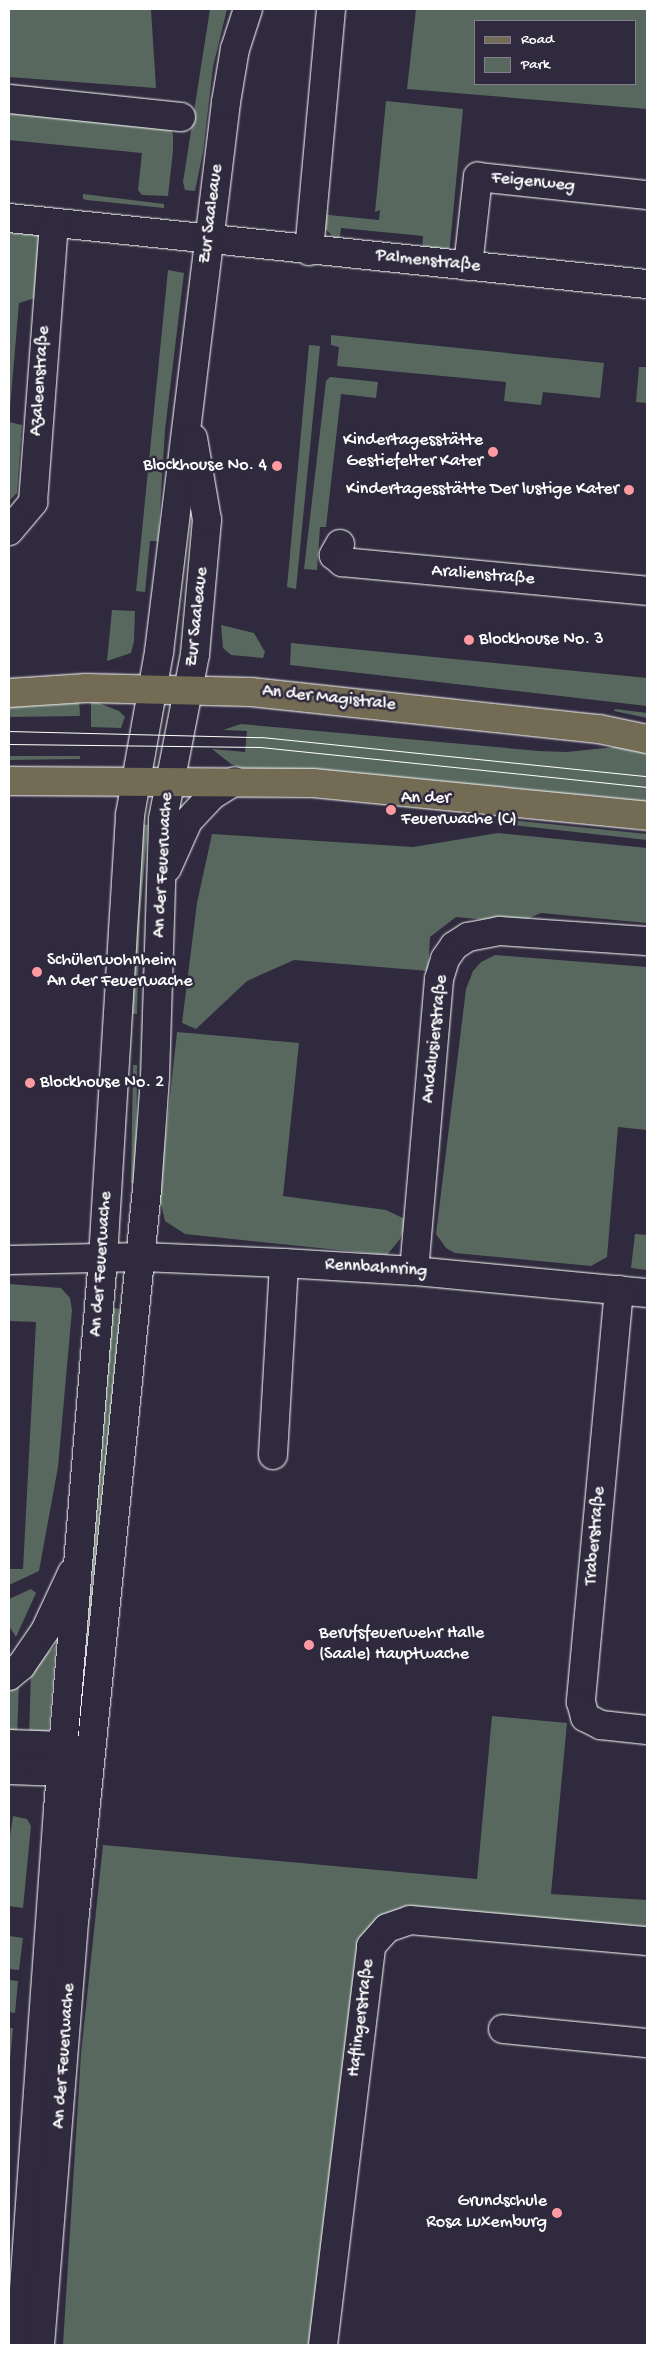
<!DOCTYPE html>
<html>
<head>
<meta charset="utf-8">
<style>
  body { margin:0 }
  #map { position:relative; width:656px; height:2354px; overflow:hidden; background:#2f2a3d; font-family:"Gochi Hand",sans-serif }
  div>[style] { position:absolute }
  .green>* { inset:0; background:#58685f }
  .roads { filter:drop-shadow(0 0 1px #fff) drop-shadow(0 0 1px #fff) }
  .minor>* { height:28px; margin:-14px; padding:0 14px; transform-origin:14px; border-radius:14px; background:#2f2a3d }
  .major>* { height:28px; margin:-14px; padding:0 14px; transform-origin:14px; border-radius:14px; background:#746b55 }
  .tram>* { height:1px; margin:-0.5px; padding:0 0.5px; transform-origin:0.5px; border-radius:0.5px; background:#fff }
  .dots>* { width:14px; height:14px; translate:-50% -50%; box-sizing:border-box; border:2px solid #2f2a3d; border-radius:50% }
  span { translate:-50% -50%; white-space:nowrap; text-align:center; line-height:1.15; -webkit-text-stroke:5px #2f2a3d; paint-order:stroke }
  .street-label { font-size:18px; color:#fff }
  .poi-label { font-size:18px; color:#fff }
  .right { translate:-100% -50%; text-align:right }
  .left { translate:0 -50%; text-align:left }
  .frame { position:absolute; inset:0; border:10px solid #fff; pointer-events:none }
  .legend { position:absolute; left:474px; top:20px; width:162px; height:65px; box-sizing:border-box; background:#2f2a3d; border:1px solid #827f8b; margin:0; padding:6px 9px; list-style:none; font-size:15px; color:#fff }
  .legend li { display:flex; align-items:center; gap:10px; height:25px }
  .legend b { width:25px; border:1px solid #827f8b }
</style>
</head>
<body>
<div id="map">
  <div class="green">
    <i style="clip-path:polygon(9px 9px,151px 9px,156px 88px,9px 77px)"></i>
    <i style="clip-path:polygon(210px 9px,227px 9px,213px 67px,203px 152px,195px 191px,185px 190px,183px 182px)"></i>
    <i style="clip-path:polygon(evenodd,416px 9px,647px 9px,647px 109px,407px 89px,416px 9px,475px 21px,635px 21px,635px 84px,475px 84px,475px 21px)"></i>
    <i style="clip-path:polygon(386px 101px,463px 109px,449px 256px,422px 250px,423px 236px,341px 228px,339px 242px,324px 228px,319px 214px,379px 220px,380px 210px,375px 212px)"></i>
    <i style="clip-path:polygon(9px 104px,168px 124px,173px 134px,173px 151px,168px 196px,142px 195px,138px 190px,142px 153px,9px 140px)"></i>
    <i style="clip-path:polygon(83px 194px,164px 204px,164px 208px,87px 200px,83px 199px)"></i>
    <i style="clip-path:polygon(9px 233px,39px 235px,35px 298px,19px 303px,9px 420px)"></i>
    <i style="clip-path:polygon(168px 270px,184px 273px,165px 430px,158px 541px,150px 541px,145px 592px,136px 591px)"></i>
    <i style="clip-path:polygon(331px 335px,604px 363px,600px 398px,543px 392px,541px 405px,504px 401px,506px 382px,337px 366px,339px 347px,331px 345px)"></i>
    <i style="clip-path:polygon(309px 345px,320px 346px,296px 589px,287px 587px)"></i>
    <i style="clip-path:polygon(639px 367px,647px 367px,647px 403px,636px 402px)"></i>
    <i style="clip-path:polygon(330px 377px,378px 382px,376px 398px,341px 394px,326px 527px,320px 527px,317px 570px,304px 569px,326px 381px)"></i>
    <i style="clip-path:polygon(9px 422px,22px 425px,17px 493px,9px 501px)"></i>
    <i style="clip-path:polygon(112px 610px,135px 611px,134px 641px,131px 653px,107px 661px)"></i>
    <i style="clip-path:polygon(221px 625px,254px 633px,265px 652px,263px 658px,231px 655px,223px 648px)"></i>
    <i style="clip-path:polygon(291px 643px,647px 678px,647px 706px,290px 665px)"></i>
    <i style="clip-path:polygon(79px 698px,80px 716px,9px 717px,9px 704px)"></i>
    <i style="clip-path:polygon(91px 700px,119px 711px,125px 717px,121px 728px,91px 727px)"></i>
    <i style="clip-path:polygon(615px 709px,647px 713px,647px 718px,614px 711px)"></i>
    <i style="clip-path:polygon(241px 724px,539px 751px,567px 752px,624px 746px,647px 750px,647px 805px,245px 769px,231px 764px,212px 749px,245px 752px,247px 731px,223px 730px)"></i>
    <i style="clip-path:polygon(9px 756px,80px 756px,80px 759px,9px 760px)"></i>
    <i style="clip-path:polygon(510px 820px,647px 834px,647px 840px,495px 823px)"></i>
    <i style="clip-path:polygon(141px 824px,148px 825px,140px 916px,137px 1014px,132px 1014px,132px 953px)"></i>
    <i style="clip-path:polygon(498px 833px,647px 848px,647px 923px,541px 913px,518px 923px,456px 917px,430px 937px,428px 971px,294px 960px,247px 981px,196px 1029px,182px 1023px,197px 903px,212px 834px,413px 847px)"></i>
    <i style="clip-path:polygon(495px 955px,647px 967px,647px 1130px,618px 1127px,607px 1257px,591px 1266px,455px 1253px,446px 1248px,436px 1234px,466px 989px,473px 971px,481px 962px)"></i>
    <i style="clip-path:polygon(177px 1032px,299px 1043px,283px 1196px,386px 1210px,407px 1220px,400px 1239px,387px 1255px,185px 1234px,165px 1221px,159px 1196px)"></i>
    <i style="clip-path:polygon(133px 1065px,137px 1065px,136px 1183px,131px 1183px)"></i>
    <i style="clip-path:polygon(635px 1234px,647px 1235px,647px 1270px,631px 1268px)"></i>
    <i style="clip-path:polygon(9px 1284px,61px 1288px,70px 1298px,72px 1310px,58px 1467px,39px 1571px,9px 1585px,9px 1569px,23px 1569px,36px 1322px,9px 1321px)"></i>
    <i style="clip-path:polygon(112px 1308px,122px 1309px,98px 1577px,86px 1575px)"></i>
    <i style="clip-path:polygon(85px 1587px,97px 1588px,95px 1609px,81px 1624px)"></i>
    <i style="clip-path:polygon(31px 1589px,36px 1593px,16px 1637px,9px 1626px,9px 1599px)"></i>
    <i style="clip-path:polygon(56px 1645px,49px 1729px,46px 1734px,29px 1739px,31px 1669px)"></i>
    <i style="clip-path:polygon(19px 1682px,17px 1737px,9px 1737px,9px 1689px)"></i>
    <i style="clip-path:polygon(492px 1716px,567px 1723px,551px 1894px,647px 1900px,647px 1941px,387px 1928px,323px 2345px,63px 2345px,81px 2054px,103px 1845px,477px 1879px)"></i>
    <i style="clip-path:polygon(13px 1816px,27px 1819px,31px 1826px,23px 1908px,9px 1906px,9px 1842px)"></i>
    <i style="clip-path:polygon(9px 1936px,23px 1938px,19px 1970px,9px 1969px)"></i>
    <i style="clip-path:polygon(9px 1980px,18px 1981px,15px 2013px,9px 2012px)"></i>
    <i style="clip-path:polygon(9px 2028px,13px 2028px,10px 2060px,9px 2060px)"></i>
  </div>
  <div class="roads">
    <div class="minor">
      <i style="left:9px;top:99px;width:173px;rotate:6deg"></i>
      <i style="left:9px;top:218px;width:641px;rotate:5.91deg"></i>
      <i style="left:309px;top:251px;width:243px;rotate:-84.8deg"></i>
      <i style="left:468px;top:266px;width:90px;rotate:-83.6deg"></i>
      <i style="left:478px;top:177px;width:170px;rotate:6.1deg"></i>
      <i style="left:9px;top:531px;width:38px;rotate:-50deg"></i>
      <i style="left:33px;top:502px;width:280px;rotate:-85.7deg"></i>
      <i style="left:340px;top:544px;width:13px;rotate:119deg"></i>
      <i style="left:334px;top:555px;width:11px;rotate:41deg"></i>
      <i style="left:342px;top:562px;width:306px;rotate:5.4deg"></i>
      <i style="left:167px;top:868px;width:51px;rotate:-65.9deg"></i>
      <i style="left:188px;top:821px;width:34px;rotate:-47deg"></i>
      <i style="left:211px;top:796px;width:28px;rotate:-32deg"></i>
      <i style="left:9px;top:1260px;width:133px;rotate:-1.3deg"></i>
      <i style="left:142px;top:1257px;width:142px;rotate:2.4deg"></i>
      <i style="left:284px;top:1263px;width:130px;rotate:3.5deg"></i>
      <i style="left:414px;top:1271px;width:234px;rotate:5.4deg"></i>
      <i style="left:414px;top:1271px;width:293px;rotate:-85.1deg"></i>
      <i style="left:439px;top:979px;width:21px;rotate:-73deg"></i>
      <i style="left:445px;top:959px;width:16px;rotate:-55deg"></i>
      <i style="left:454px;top:946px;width:17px;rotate:-33deg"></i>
      <i style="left:468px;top:937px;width:32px;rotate:-11deg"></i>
      <i style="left:499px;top:931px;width:148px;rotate:3.9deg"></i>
      <i style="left:619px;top:1290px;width:414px;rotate:95.3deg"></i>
      <i style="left:581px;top:1702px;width:16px;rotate:75deg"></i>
      <i style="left:585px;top:1717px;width:18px;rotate:27deg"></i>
      <i style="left:601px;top:1725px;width:46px;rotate:6.2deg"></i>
      <i style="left:273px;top:1455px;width:192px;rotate:-86.7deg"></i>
      <i style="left:9px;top:1676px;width:16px;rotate:-40deg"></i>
      <i style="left:21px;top:1666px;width:42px;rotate:-55.6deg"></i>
      <i style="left:45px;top:1631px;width:64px;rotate:-65deg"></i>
      <i style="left:9px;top:1744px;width:54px;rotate:2.1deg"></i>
      <i style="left:9px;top:1770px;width:34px;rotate:2deg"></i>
      <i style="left:43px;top:1771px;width:20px;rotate:-18deg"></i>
      <i style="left:62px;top:1765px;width:16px;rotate:-38deg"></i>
      <i style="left:503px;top:2029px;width:145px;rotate:5.6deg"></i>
      <i style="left:20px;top:2345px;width:536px;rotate:-85.94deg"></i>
      <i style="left:58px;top:1810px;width:554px;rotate:-85.34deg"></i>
      <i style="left:103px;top:1258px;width:444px;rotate:-86.5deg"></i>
      <i style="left:130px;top:815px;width:166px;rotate:-79.9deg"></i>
      <i style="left:159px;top:652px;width:554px;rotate:-83.05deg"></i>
      <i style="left:226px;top:102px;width:54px;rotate:-80.4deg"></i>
      <i style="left:235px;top:49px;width:42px;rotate:-72deg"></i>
      <i style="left:40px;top:2345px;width:433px;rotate:-85.4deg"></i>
      <i style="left:75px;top:1913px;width:728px;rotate:-84.32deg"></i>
      <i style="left:147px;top:1189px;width:112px;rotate:-85.9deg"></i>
      <i style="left:155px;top:1077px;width:258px;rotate:-88.2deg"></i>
      <i style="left:163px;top:819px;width:168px;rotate:-79deg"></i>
      <i style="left:195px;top:654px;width:135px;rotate:-84.9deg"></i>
      <i style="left:207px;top:520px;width:83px;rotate:-99.7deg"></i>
      <i style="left:323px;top:2345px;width:402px;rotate:-83.1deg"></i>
      <i style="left:371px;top:1946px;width:24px;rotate:-48deg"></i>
      <i style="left:387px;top:1928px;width:24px;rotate:-19deg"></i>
      <i style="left:410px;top:1920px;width:238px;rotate:5.1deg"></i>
    </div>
    <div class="major">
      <i style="left:9px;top:693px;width:77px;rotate:-3.7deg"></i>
      <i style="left:86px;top:688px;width:165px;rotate:1.4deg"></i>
      <i style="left:251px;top:692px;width:350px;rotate:6.1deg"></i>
      <i style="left:599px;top:729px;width:49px;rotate:11.8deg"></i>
      <i style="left:9px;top:781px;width:304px;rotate:0.4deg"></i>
      <i style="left:313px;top:783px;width:336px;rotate:5.6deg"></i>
    </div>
  </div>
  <div class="tram">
    <i style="left:9px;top:731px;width:252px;rotate:1.4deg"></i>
    <i style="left:261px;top:737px;width:388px;rotate:5.8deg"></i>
    <i style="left:9px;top:744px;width:251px;rotate:0.7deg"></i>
    <i style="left:260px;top:747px;width:389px;rotate:5.9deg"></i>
  </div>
  <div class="dots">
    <i style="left:493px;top:452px;background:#ff9aa2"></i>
    <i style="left:277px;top:466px;background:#ff9aa2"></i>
    <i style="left:629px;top:490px;background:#ff9aa2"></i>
    <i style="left:469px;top:640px;background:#ff9aa2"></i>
    <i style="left:391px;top:810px;background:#ff9aa2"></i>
    <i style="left:37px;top:972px;background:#ff9aa2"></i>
    <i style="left:30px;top:1083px;background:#ff9aa2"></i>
    <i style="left:309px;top:1645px;background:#ff9aa2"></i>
    <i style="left:557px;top:2213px;background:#ff9aa2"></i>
  </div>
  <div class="street-label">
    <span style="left:533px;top:183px;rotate:6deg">Feigenweg</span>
    <span style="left:212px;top:214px;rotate:-83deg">Zur Saaleaue</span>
    <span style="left:428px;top:262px;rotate:6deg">Palmenstraße</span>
    <span style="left:41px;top:381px;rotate:-86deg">Azaleenstraße</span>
    <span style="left:483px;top:576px;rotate:5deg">Aralienstraße</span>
    <span style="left:198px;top:617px;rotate:-84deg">Zur Saaleaue</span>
    <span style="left:329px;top:699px;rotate:6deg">An der Magistrale</span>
    <span style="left:164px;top:865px;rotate:-87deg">An der Feuerwache</span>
    <span style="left:436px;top:1039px;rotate:-84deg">Andalusierstraße</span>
    <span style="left:102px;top:1264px;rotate:-86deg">An der Feuerwache</span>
    <span style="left:376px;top:1269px;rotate:4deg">Rennbahnring</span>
    <span style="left:596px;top:1536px;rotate:-85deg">Traberstraße</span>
    <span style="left:362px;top:2018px;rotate:-83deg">Haflingerstraße</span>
    <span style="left:65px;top:2056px;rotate:-86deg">An der Feuerwache</span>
  </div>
  <div class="poi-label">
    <span class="right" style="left:483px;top:452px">Kindertagesstätte<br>Gestiefelter Kater</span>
    <span class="right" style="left:267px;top:466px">Blockhouse No. 4</span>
    <span class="right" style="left:619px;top:490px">Kindertagesstätte Der lustige Kater</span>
    <span class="left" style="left:479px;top:640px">Blockhouse No. 3</span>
    <span class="left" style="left:401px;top:810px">An der<br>Feuerwache (C)</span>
    <span class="left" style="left:47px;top:972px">Schülerwohnheim<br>An der Feuerwache</span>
    <span class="left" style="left:40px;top:1083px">Blockhouse No. 2</span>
    <span class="left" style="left:319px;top:1645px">Berufsfeuerwehr Halle<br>(Saale) Hauptwache</span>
    <span class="right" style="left:547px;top:2213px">Grundschule<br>Rosa Luxemburg</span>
  </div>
  <div class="frame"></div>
  <ul class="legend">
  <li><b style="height:6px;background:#746b55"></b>Road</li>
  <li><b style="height:14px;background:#58685f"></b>Park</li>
  </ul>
</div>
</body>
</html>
